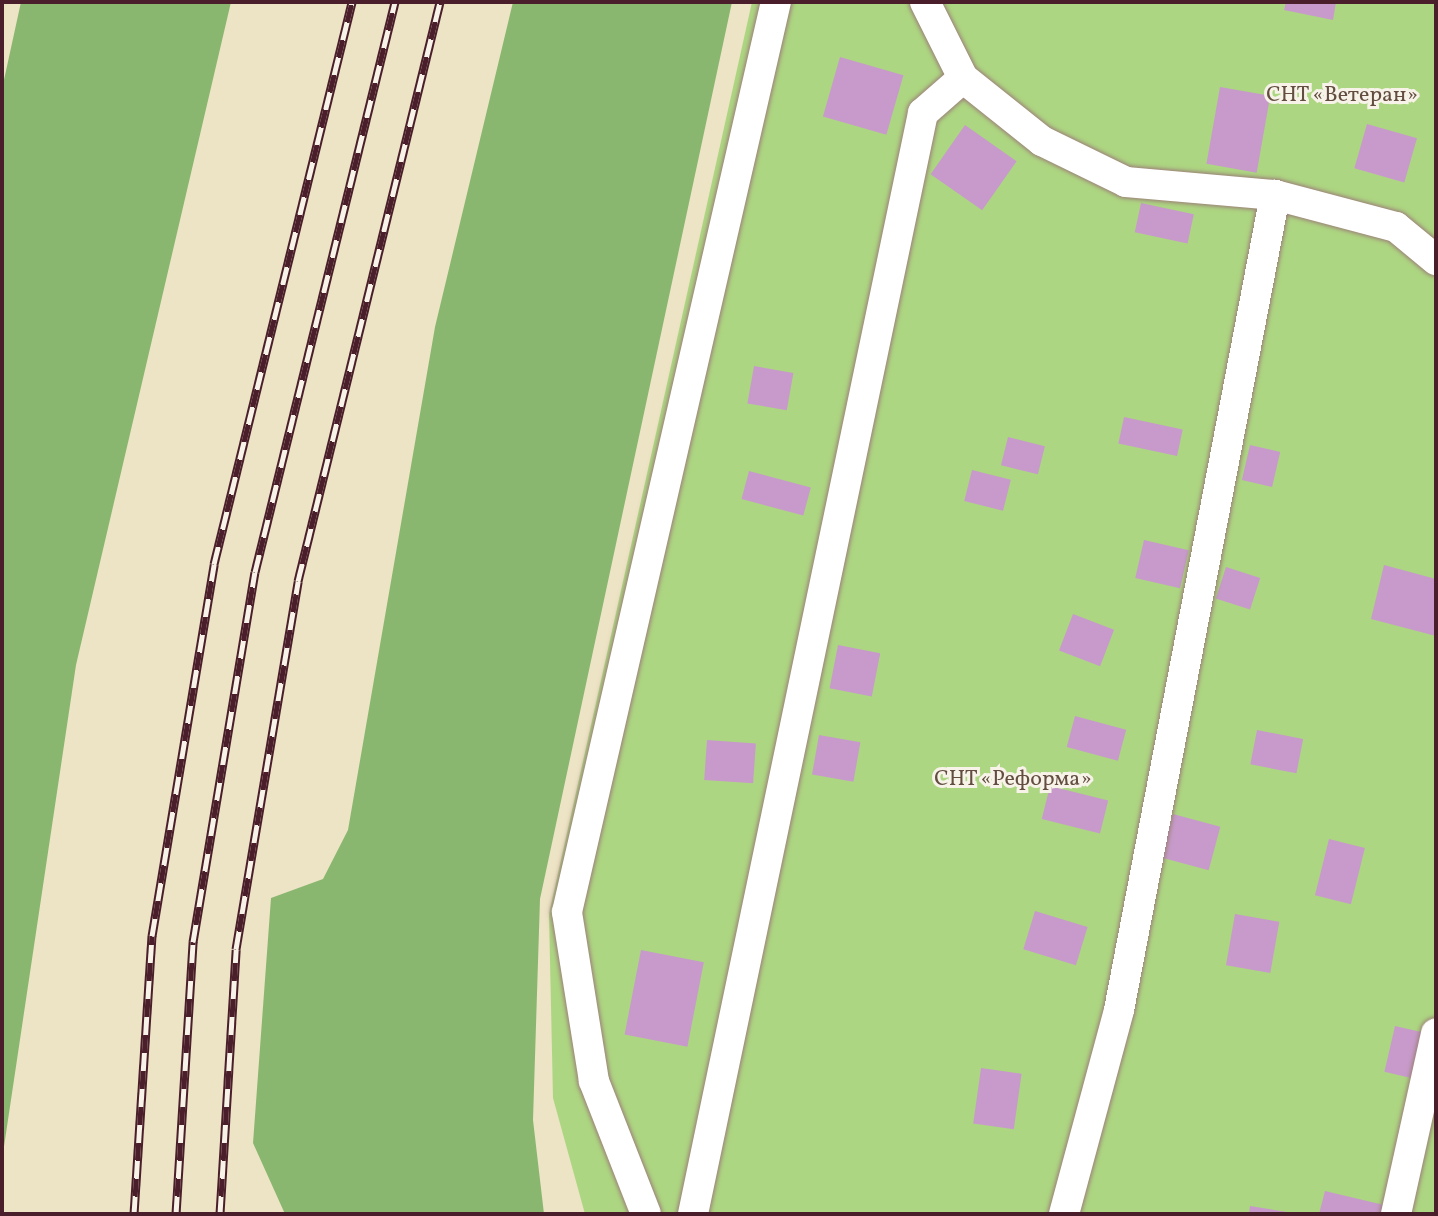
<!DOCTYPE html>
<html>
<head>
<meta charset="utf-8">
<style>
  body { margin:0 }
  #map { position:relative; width:1438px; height:1216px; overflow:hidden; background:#ede3c5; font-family:Vollkorn,serif }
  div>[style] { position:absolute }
  .green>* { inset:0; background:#add682 }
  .forest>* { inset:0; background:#8ab770 }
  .building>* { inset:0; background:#c79acb; transform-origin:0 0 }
  .roads { filter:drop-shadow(0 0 2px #9c8178) drop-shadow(0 0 2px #9c8178) }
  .minor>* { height:30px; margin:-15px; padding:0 15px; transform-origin:15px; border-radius:15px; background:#fff }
  .rail>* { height:9px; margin-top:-4.5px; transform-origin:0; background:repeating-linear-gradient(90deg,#f7f3e8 0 18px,#4a1f2b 0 36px); box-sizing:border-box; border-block:2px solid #4a1f2b }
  span { translate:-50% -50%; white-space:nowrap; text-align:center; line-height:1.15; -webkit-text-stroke:6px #f7f3e8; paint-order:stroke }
  .park-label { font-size:22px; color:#634d41 }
  .frame { position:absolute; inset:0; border:4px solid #4a1f2b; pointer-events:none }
</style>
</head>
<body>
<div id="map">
  <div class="green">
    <i style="clip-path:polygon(752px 2px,1436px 2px,1436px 1214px,585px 1214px,553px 1098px,549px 914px)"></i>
  </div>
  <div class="forest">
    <i style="clip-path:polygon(21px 2px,231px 2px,76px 665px,2px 1160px,2px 89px)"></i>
    <i style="clip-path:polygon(513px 2px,732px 2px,540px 899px,533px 1120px,544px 1214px,285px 1214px,253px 1143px,271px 898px,323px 879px,348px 830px,435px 327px)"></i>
  </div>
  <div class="building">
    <i style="clip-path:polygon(1286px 2px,1336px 2px,1333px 20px,1284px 10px)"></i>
    <i style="left:840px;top:57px;width:66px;height:62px;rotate:16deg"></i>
    <i style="left:1220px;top:87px;width:51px;height:78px;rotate:10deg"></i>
    <i style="left:1367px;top:124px;width:52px;height:46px;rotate:16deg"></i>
    <i style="left:965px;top:125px;width:63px;height:60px;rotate:35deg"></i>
    <i style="left:1141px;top:203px;width:54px;height:30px;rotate:12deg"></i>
    <i style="left:754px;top:366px;width:40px;height:38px;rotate:10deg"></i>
    <i style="left:1124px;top:417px;width:60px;height:27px;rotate:12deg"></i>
    <i style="left:1008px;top:437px;width:38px;height:29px;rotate:14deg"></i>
    <i style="left:1250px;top:445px;width:31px;height:36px;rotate:13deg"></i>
    <i style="left:972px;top:470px;width:40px;height:32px;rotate:14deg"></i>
    <i style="left:749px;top:471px;width:64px;height:29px;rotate:15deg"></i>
    <i style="left:1144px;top:540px;width:46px;height:39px;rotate:13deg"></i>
    <i style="clip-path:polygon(1384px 565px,1436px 579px,1436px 636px,1371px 619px)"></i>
    <i style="left:1226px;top:567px;width:36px;height:33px;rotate:18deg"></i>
    <i style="left:1073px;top:614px;width:44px;height:39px;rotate:21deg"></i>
    <i style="left:838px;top:645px;width:43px;height:44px;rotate:11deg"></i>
    <i style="left:1075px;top:716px;width:53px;height:32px;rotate:15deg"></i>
    <i style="left:1257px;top:730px;width:47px;height:35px;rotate:11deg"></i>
    <i style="left:819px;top:735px;width:42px;height:40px;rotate:10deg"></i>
    <i style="left:707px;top:740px;width:49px;height:40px;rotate:4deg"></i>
    <i style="left:1050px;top:786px;width:60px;height:34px;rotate:14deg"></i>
    <i style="left:1173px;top:814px;width:49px;height:45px;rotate:15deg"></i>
    <i style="left:1329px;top:839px;width:37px;height:58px;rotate:14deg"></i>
    <i style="left:1035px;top:911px;width:55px;height:40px;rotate:17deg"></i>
    <i style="left:1235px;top:914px;width:45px;height:52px;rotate:10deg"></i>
    <i style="left:641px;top:950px;width:64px;height:86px;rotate:11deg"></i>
    <i style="left:1395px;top:1026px;width:36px;height:47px;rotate:13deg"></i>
    <i style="left:981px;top:1068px;width:41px;height:56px;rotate:8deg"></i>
    <i style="clip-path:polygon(1325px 1191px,1384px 1205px,1382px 1214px,1319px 1214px)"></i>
    <i style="clip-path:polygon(1250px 1206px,1287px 1212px,1287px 1214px,1249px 1214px)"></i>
  </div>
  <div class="roads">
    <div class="minor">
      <i style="left:925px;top:2px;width:85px;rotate:63.4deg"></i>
      <i style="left:963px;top:78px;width:101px;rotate:38.6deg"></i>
      <i style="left:1042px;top:141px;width:93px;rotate:26deg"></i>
      <i style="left:1126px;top:182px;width:150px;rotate:5deg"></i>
      <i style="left:1275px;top:195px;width:125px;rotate:14.8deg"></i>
      <i style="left:1396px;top:227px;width:52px;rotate:39.5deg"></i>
      <i style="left:646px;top:1214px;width:143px;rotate:-111.4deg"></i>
      <i style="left:594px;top:1081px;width:171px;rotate:-99.1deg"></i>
      <i style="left:567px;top:912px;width:934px;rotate:-77.07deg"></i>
      <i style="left:693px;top:1214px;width:1125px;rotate:-78.2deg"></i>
      <i style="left:923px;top:113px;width:53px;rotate:-41.2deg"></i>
      <i style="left:1064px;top:1214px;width:211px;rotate:-74.9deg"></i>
      <i style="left:1119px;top:1010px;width:830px;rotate:-79.16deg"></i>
      <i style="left:1396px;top:1214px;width:185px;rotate:-77.5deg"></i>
    </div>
  </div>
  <div class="rail">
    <i style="left:134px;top:1214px;width:279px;rotate:-86.3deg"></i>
    <i style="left:152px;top:936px;width:377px;rotate:-80.5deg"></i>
    <i style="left:214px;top:564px;width:579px;rotate:-76.2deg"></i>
    <i style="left:176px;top:1214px;width:273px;rotate:-86.4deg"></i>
    <i style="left:193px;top:942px;width:375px;rotate:-80.5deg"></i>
    <i style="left:255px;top:572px;width:587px;rotate:-76.2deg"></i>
    <i style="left:220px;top:1214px;width:265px;rotate:-86.5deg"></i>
    <i style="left:236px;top:949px;width:373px;rotate:-80.4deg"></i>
    <i style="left:298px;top:581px;width:596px;rotate:-76.22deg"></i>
  </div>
  <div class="park-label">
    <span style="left:1342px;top:96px">СНТ «Ветеран»</span>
    <span style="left:1013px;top:780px">СНТ «Реформа»</span>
  </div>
  <div class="frame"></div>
</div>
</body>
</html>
